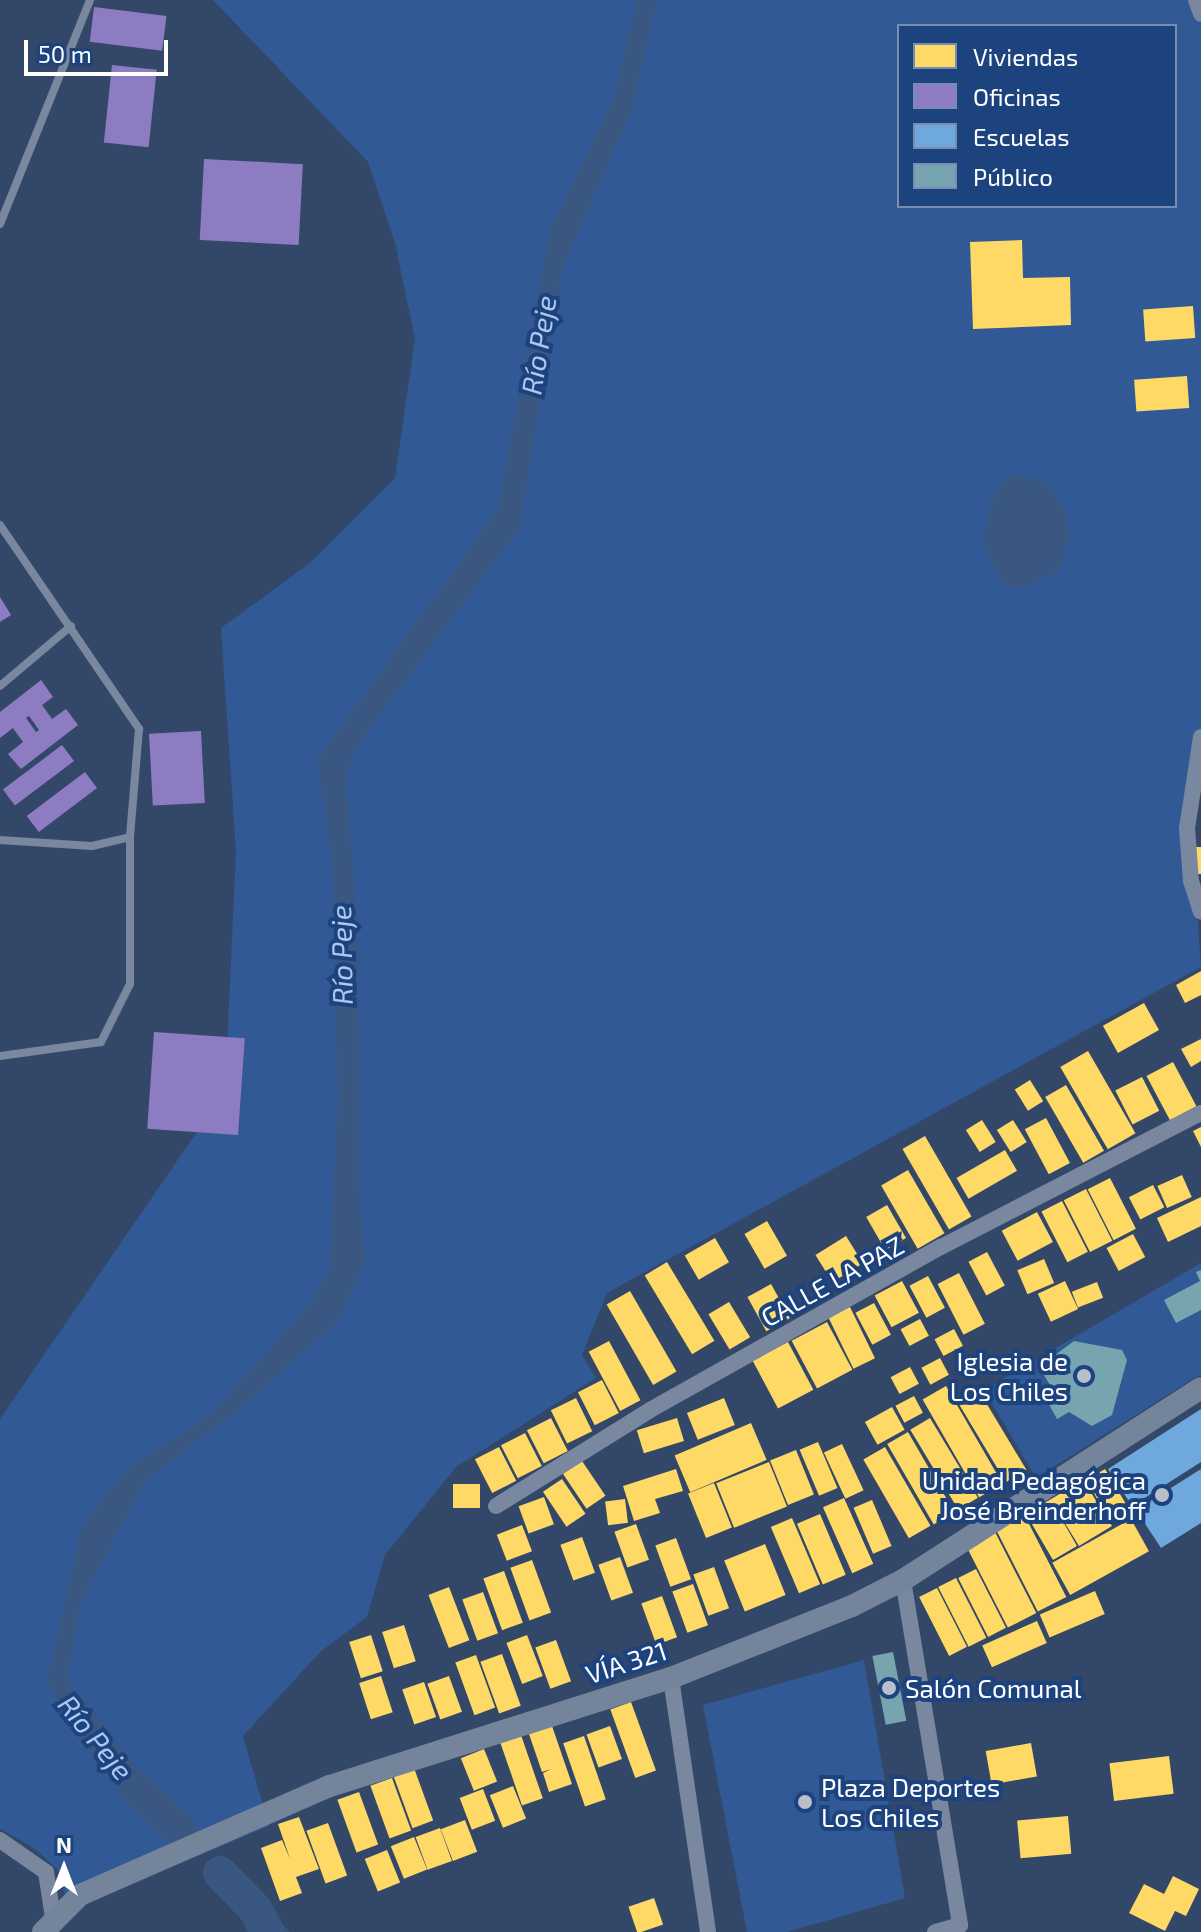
<!DOCTYPE html>
<html>
<head>
<meta charset="utf-8">
<style>
  body { margin:0 }
  #map { position:relative; width:1201px; height:1932px; overflow:hidden; background:#334869; font-family:"Exo 2",sans-serif }
  div>[style] { position:absolute }
  .green>* { inset:0; background:#305996 }
  .water>* { inset:0; background:#3a5781 }
  .homes>* { inset:0; background:#ffd966; transform-origin:0 0 }
  .offices>* { inset:0; background:#8e7cc3; transform-origin:0 0 }
  .schools>* { inset:0; background:#6fa8dc }
  .public>* { inset:0; background:#76a5af; transform-origin:0 0 }
  .river>* { height:34px; margin:-17px; padding:0 17px; transform-origin:17px; border-radius:17px; background:#3a5781 }
  .lane>* { height:8px; margin:-4px; padding:0 4px; transform-origin:4px; border-radius:4px; background:#79889f }
  .street>* { height:16px; margin:-8px; padding:0 8px; transform-origin:8px; border-radius:8px; background:#79889f }
  .secondary>* { height:22px; margin:-11px; padding:0 11px; transform-origin:11px; border-radius:11px; background:#74849b }
  .dots>* { width:22px; height:22px; translate:-50% -50%; box-sizing:border-box; border:4px solid #1d437f; border-radius:50% }
  span { translate:-50% -50%; white-space:nowrap; text-align:center; line-height:1.15; -webkit-text-stroke:8px #1d437f; paint-order:stroke }
  .street-label { font-size:26px; color:#fff }
  .poi-label { font-size:26px; color:#fff }
  .right { translate:-100% -50%; text-align:right }
  .left { translate:0 -50%; text-align:left }
  .water-label { font-size:28px; color:#abc8f0; font-style:italic }
  .legend { position:absolute; left:897px; top:24px; width:280px; height:184px; box-sizing:border-box; background:#1d437f; border:2px solid #778eb2; margin:0; padding:10px 14px; list-style:none; font-size:24px; color:#fff }
  .legend li { display:flex; align-items:center; gap:16px; height:40px }
  .legend b { width:40px; border:2px solid #778eb2 }
  .north { position:absolute; left:24px; top:1828px; width:80px; height:80px; -webkit-text-stroke:6px #1d437f; paint-order:stroke; rotate:0deg; font-size:22px; font-weight:700; line-height:32px; text-align:center; color:#fff }
  .north::after { content:''; display:block; margin:auto; width:28px; height:36px; background:#fff; clip-path:polygon(50% 0,100% 100%,50% 72%,0 100%) }
  .scale { position:absolute; left:24px; top:40px; width:144px; height:36px; box-sizing:border-box; border:4px solid #fff; border-top:0; padding-left:10px; font-size:24px; line-height:28px; white-space:nowrap; color:#fff; -webkit-text-stroke:6px #1d437f; paint-order:stroke }
</style>
</head>
<body>
<div id="map">
  <div class="green">
    <i style="clip-path:polygon(evenodd,213px 0,1193px 0,1201px 20px,1201px 737px,1189px 790px,1201px 967px,607px 1293px,582px 1355px,596px 1378px,456px 1467px,385px 1555px,367px 1617px,321px 1651px,243px 1736px,269px 1826px,69px 1910px,58px 1870px,34px 1848px,0 1829px,0 1419px,225px 1091px,236px 852px,221px 628px,310px 563px,395px 478px,415px 339px,395px 243px,368px 162px,213px 0,899px 26px,1175px 26px,1175px 206px,899px 206px,899px 26px)"></i>
    <i style="clip-path:polygon(1201px 1263px,1201px 1374px,1036px 1478px,984px 1390px)"></i>
    <i style="clip-path:polygon(864px 1660px,905px 1898px,787px 1932px,747px 1932px,703px 1705px)"></i>
  </div>
  <div class="water">
    <i style="clip-path:polygon(637px 0,657px 0,632px 109px,561px 273px,520px 528px,355px 748px,346px 779px,358px 933px,359px 1190px,365px 1263px,338px 1321px,253px 1398px,144px 1483px,80px 1604px,68px 1679px,159px 1797px,169px 1821px,144px 1818px,72px 1729px,47px 1681px,81px 1528px,126px 1469px,212px 1413px,312px 1301px,329px 1269px,338px 1103px,333px 870px,317px 760px,497px 510px,550px 230px,613px 100px)"></i>
    <i style="clip-path:polygon(1015px 474px,1047px 483px,1065px 509px,1071px 532px,1059px 571px,1022px 588px,1006px 587px,983px 545px,987px 514px,999px 484px)"></i>
    <i style="clip-path:polygon(226px 1880px,244px 1888px,290px 1932px,259px 1932px,226px 1892px)"></i>
  </div>
  <div class="homes">
    <i style="clip-path:polygon(1022px 240px,1023px 278px,1070px 277px,1071px 325px,973px 329px,970px 242px)"></i>
    <i style="left:1193px;top:306px;width:32px;height:50px;rotate:86deg"></i>
    <i style="left:1187px;top:376px;width:32px;height:53px;rotate:86deg"></i>
    <i style="left:1195px;top:847px;width:6px;height:27px"></i>
    <i style="clip-path:polygon(1201px 971px,1201px 995px,1185px 1003px,1176px 985px)"></i>
    <i style="left:1144px;top:1003px;width:31px;height:47px;rotate:61deg"></i>
    <i style="clip-path:polygon(1201px 1039px,1201px 1061px,1191px 1067px,1181px 1049px)"></i>
    <i style="left:1088px;top:1051px;width:95px;height:32px;rotate:60deg"></i>
    <i style="left:1173px;top:1062px;width:50px;height:30px;rotate:62deg"></i>
    <i style="left:1142px;top:1077px;width:38px;height:30px;rotate:63deg"></i>
    <i style="left:1030px;top:1080px;width:25px;height:18px;rotate:58deg"></i>
    <i style="left:1066px;top:1085px;width:76px;height:24px;rotate:60deg"></i>
    <i style="left:1046px;top:1118px;width:51px;height:24px;rotate:62deg"></i>
    <i style="left:982px;top:1120px;width:26px;height:19px;rotate:58deg"></i>
    <i style="left:1013px;top:1120px;width:26px;height:19px;rotate:58deg"></i>
    <i style="clip-path:polygon(1201px 1127px,1201px 1147px,1193px 1131px)"></i>
    <i style="left:925px;top:1136px;width:93px;height:26px;rotate:60deg"></i>
    <i style="left:1005px;top:1150px;width:24px;height:56px;rotate:60deg"></i>
    <i style="left:908px;top:1170px;width:73px;height:31px;rotate:60deg"></i>
    <i style="left:1182px;top:1175px;width:24px;height:27px;rotate:66deg"></i>
    <i style="left:1110px;top:1178px;width:57px;height:25px;rotate:63deg"></i>
    <i style="left:1153px;top:1185px;width:25px;height:27px;rotate:63deg"></i>
    <i style="left:1086px;top:1189px;width:58px;height:25px;rotate:63deg"></i>
    <i style="clip-path:polygon(1201px 1197px,1201px 1226px,1168px 1242px,1157px 1218px)"></i>
    <i style="left:1062px;top:1201px;width:57px;height:23px;rotate:63deg"></i>
    <i style="left:887px;top:1205px;width:38px;height:24px;rotate:60deg"></i>
    <i style="left:1037px;top:1212px;width:34px;height:40px;rotate:62deg"></i>
    <i style="left:767px;top:1221px;width:40px;height:26px;rotate:60deg"></i>
    <i style="left:1133px;top:1234px;width:26px;height:30px;rotate:62deg"></i>
    <i style="left:846px;top:1236px;width:32px;height:36px;rotate:58deg"></i>
    <i style="left:715px;top:1238px;width:28px;height:35px;rotate:60deg"></i>
    <i style="left:987px;top:1252px;width:38px;height:21px;rotate:62deg"></i>
    <i style="left:1044px;top:1259px;width:26px;height:29px;rotate:67deg"></i>
    <i style="left:667px;top:1262px;width:92px;height:26px;rotate:59deg"></i>
    <i style="left:959px;top:1273px;width:57px;height:24px;rotate:63deg"></i>
    <i style="left:928px;top:1276px;width:36px;height:21px;rotate:62deg"></i>
    <i style="left:902px;top:1281px;width:36px;height:31px;rotate:62deg"></i>
    <i style="left:1065px;top:1281px;width:31px;height:30px;rotate:65deg"></i>
    <i style="left:1097px;top:1282px;width:17px;height:27px;rotate:69deg"></i>
    <i style="left:771px;top:1284px;width:39px;height:27px;rotate:61deg"></i>
    <i style="left:630px;top:1291px;width:93px;height:27px;rotate:60deg"></i>
    <i style="left:729px;top:1302px;width:41px;height:24px;rotate:59deg"></i>
    <i style="left:874px;top:1303px;width:36px;height:21px;rotate:62deg"></i>
    <i style="left:850px;top:1307px;width:57px;height:24px;rotate:64deg"></i>
    <i style="left:920px;top:1319px;width:19px;height:22px;rotate:62deg"></i>
    <i style="left:827px;top:1322px;width:54px;height:40px;rotate:62deg"></i>
    <i style="left:954px;top:1329px;width:19px;height:22px;rotate:62deg"></i>
    <i style="left:609px;top:1341px;width:67px;height:23px;rotate:62deg"></i>
    <i style="left:788px;top:1342px;width:54px;height:40px;rotate:62deg"></i>
    <i style="left:940px;top:1358px;width:19px;height:21px;rotate:62deg"></i>
    <i style="left:910px;top:1367px;width:19px;height:22px;rotate:62deg"></i>
    <i style="left:602px;top:1380px;width:37px;height:27px;rotate:63deg"></i>
    <i style="left:946px;top:1386px;width:113px;height:27px;rotate:60deg"></i>
    <i style="left:979px;top:1391px;width:92px;height:24px;rotate:59deg"></i>
    <i style="left:914px;top:1396px;width:19px;height:21px;rotate:62deg"></i>
    <i style="left:576px;top:1398px;width:37px;height:28px;rotate:64deg"></i>
    <i style="left:724px;top:1398px;width:29px;height:40px;rotate:68deg"></i>
    <i style="left:892px;top:1407px;width:26px;height:31px;rotate:61deg"></i>
    <i style="left:551px;top:1418px;width:37px;height:27px;rotate:63deg"></i>
    <i style="left:677px;top:1418px;width:24px;height:42px;rotate:73deg"></i>
    <i style="left:930px;top:1418px;width:93px;height:23px;rotate:59deg"></i>
    <i style="left:751px;top:1423px;width:40px;height:83px;rotate:67deg"></i>
    <i style="left:908px;top:1432px;width:93px;height:24px;rotate:60deg"></i>
    <i style="left:525px;top:1433px;width:37px;height:27px;rotate:63deg"></i>
    <i style="left:818px;top:1442px;width:50px;height:20px;rotate:67deg"></i>
    <i style="left:842px;top:1444px;width:51px;height:20px;rotate:65deg"></i>
    <i style="left:499px;top:1447px;width:38px;height:27px;rotate:63deg"></i>
    <i style="left:885px;top:1447px;width:91px;height:25px;rotate:60deg"></i>
    <i style="left:796px;top:1450px;width:48px;height:28px;rotate:68deg"></i>
    <i style="left:582px;top:1461px;width:42px;height:23px;rotate:56deg"></i>
    <i style="left:769px;top:1462px;width:48px;height:57px;rotate:68deg"></i>
    <i style="clip-path:polygon(676px 1469px,683px 1491px,655px 1499px,660px 1513px,634px 1521px,623px 1486px)"></i>
    <i style="left:1105px;top:1469px;width:48px;height:22px;rotate:59deg"></i>
    <i style="left:562px;top:1479px;width:42px;height:23px;rotate:56deg"></i>
    <i style="clip-path:polygon(1083px 1480px,1112px 1526px,1079px 1546px,1053px 1504px,1077px 1546px,1053px 1560px,1026px 1514px)"></i>
    <i style="left:714px;top:1483px;width:48px;height:28px;rotate:68deg"></i>
    <i style="left:480px;top:1484px;width:24px;height:27px;rotate:90deg"></i>
    <i style="left:544px;top:1497px;width:29px;height:27px;rotate:70deg"></i>
    <i style="left:844px;top:1498px;width:72px;height:23px;rotate:66deg"></i>
    <i style="left:625px;top:1499px;width:24px;height:20px;rotate:83deg"></i>
    <i style="left:872px;top:1500px;width:50px;height:20px;rotate:67deg"></i>
    <i style="left:820px;top:1514px;width:66px;height:25px;rotate:67deg"></i>
    <i style="left:1025px;top:1516px;width:91px;height:32px;rotate:63deg"></i>
    <i style="left:792px;top:1518px;width:72px;height:23px;rotate:67deg"></i>
    <i style="left:1131px;top:1519px;width:37px;height:90px;rotate:61deg"></i>
    <i style="left:636px;top:1524px;width:38px;height:23px;rotate:70deg"></i>
    <i style="left:522px;top:1525px;width:28px;height:27px;rotate:69deg"></i>
    <i style="left:995px;top:1532px;width:91px;height:32px;rotate:63deg"></i>
    <i style="left:582px;top:1537px;width:38px;height:23px;rotate:70deg"></i>
    <i style="left:676px;top:1538px;width:44px;height:22px;rotate:70deg"></i>
    <i style="left:765px;top:1544px;width:55px;height:44px;rotate:68deg"></i>
    <i style="left:620px;top:1557px;width:38px;height:23px;rotate:70deg"></i>
    <i style="left:532px;top:1560px;width:56px;height:23px;rotate:70deg"></i>
    <i style="left:714px;top:1567px;width:44px;height:22px;rotate:70deg"></i>
    <i style="left:976px;top:1569px;width:66px;height:20px;rotate:63deg"></i>
    <i style="left:504px;top:1571px;width:55px;height:22px;rotate:70deg"></i>
    <i style="left:956px;top:1578px;width:67px;height:20px;rotate:63deg"></i>
    <i style="left:693px;top:1584px;width:44px;height:22px;rotate:70deg"></i>
    <i style="left:449px;top:1587px;width:57px;height:22px;rotate:69deg"></i>
    <i style="left:937px;top:1588px;width:66px;height:20px;rotate:63deg"></i>
    <i style="left:1095px;top:1591px;width:25px;height:60px;rotate:67deg"></i>
    <i style="left:483px;top:1592px;width:44px;height:22px;rotate:70deg"></i>
    <i style="left:662px;top:1596px;width:44px;height:22px;rotate:70deg"></i>
    <i style="left:1037px;top:1621px;width:24px;height:60px;rotate:66deg"></i>
    <i style="left:404px;top:1625px;width:38px;height:23px;rotate:72deg"></i>
    <i style="left:371px;top:1635px;width:38px;height:23px;rotate:72deg"></i>
    <i style="left:527px;top:1635px;width:44px;height:22px;rotate:69deg"></i>
    <i style="left:556px;top:1640px;width:44px;height:22px;rotate:70deg"></i>
    <i style="left:502px;top:1654px;width:55px;height:23px;rotate:70deg"></i>
    <i style="left:476px;top:1655px;width:56px;height:22px;rotate:70deg"></i>
    <i style="left:381px;top:1676px;width:38px;height:23px;rotate:72deg"></i>
    <i style="left:449px;top:1676px;width:38px;height:23px;rotate:70deg"></i>
    <i style="left:424px;top:1682px;width:37px;height:23px;rotate:71deg"></i>
    <i style="left:631px;top:1702px;width:73px;height:22px;rotate:70deg"></i>
    <i style="clip-path:polygon(552px 1726px,572px 1784px,549px 1792px,543px 1773px,551px 1769px,542px 1772px,529px 1734px)"></i>
    <i style="left:610px;top:1726px;width:35px;height:25px;rotate:70deg"></i>
    <i style="left:521px;top:1735px;width:67px;height:22px;rotate:71deg"></i>
    <i style="left:584px;top:1736px;width:67px;height:22px;rotate:71deg"></i>
    <i style="left:1031px;top:1743px;width:34px;height:46px;rotate:80deg"></i>
    <i style="left:484px;top:1749px;width:35px;height:25px;rotate:68deg"></i>
    <i style="left:1169px;top:1756px;width:38px;height:60px;rotate:83deg"></i>
    <i style="left:414px;top:1768px;width:56px;height:22px;rotate:70deg"></i>
    <i style="left:392px;top:1778px;width:56px;height:23px;rotate:70deg"></i>
    <i style="left:513px;top:1786px;width:35px;height:25px;rotate:68deg"></i>
    <i style="left:483px;top:1789px;width:34px;height:25px;rotate:69deg"></i>
    <i style="left:359px;top:1792px;width:56px;height:23px;rotate:70deg"></i>
    <i style="left:1068px;top:1816px;width:38px;height:51px;rotate:85deg"></i>
    <i style="clip-path:polygon(299px 1817px,319px 1869px,296px 1877px,302px 1893px,280px 1901px,261px 1848px,282px 1840px,290px 1859px,278px 1824px)"></i>
    <i style="left:465px;top:1820px;width:34px;height:26px;rotate:69deg"></i>
    <i style="left:328px;top:1823px;width:56px;height:23px;rotate:70deg"></i>
    <i style="left:440px;top:1828px;width:35px;height:26px;rotate:70deg"></i>
    <i style="left:414px;top:1837px;width:35px;height:25px;rotate:68deg"></i>
    <i style="left:387px;top:1850px;width:35px;height:24px;rotate:68deg"></i>
    <i style="clip-path:polygon(1173px 1876px,1199px 1889px,1186px 1916px,1175px 1911px,1165px 1931px,1129px 1913px,1144px 1884px,1164px 1894px)"></i>
    <i style="left:654px;top:1898px;width:28px;height:27px;rotate:71deg"></i>
  </div>
  <div class="offices">
    <i style="left:94px;top:7px;width:73px;height:35px;rotate:7deg"></i>
    <i style="left:112px;top:65px;width:45px;height:78px;rotate:6deg"></i>
    <i style="left:204px;top:159px;width:99px;height:81px;rotate:3deg"></i>
    <i style="clip-path:polygon(0 597px,11px 615px,0 622px)"></i>
    <i style="clip-path:polygon(evenodd,41px 680px,53px 697px,42px 705px,52px 719px,66px 709px,78px 725px,21px 769px,8px 754px,23px 742px,13px 728px,0 738px,0 712px,41px 680px,29px 716px,39px 730px,36px 732px,26px 718px,29px 716px)"></i>
    <i style="left:201px;top:731px;width:72px;height:52px;rotate:87deg"></i>
    <i style="left:62px;top:745px;width:20px;height:74px;rotate:53deg"></i>
    <i style="left:85px;top:772px;width:20px;height:73px;rotate:53deg"></i>
    <i style="left:154px;top:1032px;width:91px;height:97px;rotate:4deg"></i>
  </div>
  <div class="schools">
    <i style="clip-path:polygon(1201px 1409px,1201px 1462px,1132px 1506px,1108px 1469px)"></i>
    <i style="clip-path:polygon(1201px 1469px,1201px 1523px,1161px 1548px,1136px 1510px)"></i>
  </div>
  <div class="public">
    <i style="clip-path:polygon(1201px 1270px,1201px 1310px,1176px 1323px,1164px 1300px,1200px 1281px,1196px 1272px)"></i>
    <i style="clip-path:polygon(1074px 1341px,1122px 1350px,1127px 1360px,1112px 1415px,1092px 1426px,1069px 1412px,1057px 1419px,1041px 1390px,1050px 1385px,1039px 1367px)"></i>
    <i style="left:893px;top:1652px;width:70px;height:21px;rotate:79deg"></i>
  </div>
  <div class="river">
    <i style="left:136px;top:1788px;width:59px;rotate:43.6deg"></i>
    <i style="left:220px;top:1873px;width:50px;rotate:45.8deg"></i>
    <i style="left:255px;top:1909px;width:26px;rotate:61deg"></i>
  </div>
  <div class="lane">
    <i style="left:0;top:224px;width:241px;rotate:-68.1deg"></i>
    <i style="left:0;top:525px;width:247px;rotate:55.7deg"></i>
    <i style="left:139px;top:729px;width:108px;rotate:94.8deg"></i>
    <i style="left:130px;top:837px;width:147px;rotate:90deg"></i>
    <i style="left:130px;top:984px;width:65px;rotate:116.6deg"></i>
    <i style="left:101px;top:1042px;width:102px;rotate:172.1deg"></i>
    <i style="left:0;top:686px;width:93px;rotate:-40.2deg"></i>
    <i style="left:0;top:840px;width:92px;rotate:3.7deg"></i>
    <i style="left:92px;top:846px;width:39px;rotate:-13deg"></i>
  </div>
  <div class="street">
    <i style="left:1196px;top:0;width:15px;rotate:70deg"></i>
    <i style="left:1201px;top:737px;width:92px;rotate:98.7deg"></i>
    <i style="left:1187px;top:828px;width:53px;rotate:85.7deg"></i>
    <i style="left:1191px;top:881px;width:32px;rotate:72deg"></i>
    <i style="left:496px;top:1506px;width:181px;rotate:-31.9deg"></i>
    <i style="left:650px;top:1410px;width:334px;rotate:-29.3deg"></i>
    <i style="left:941px;top:1247px;width:292px;rotate:-27.3deg"></i>
    <i style="left:903px;top:1580px;width:350px;rotate:80.6deg"></i>
    <i style="left:960px;top:1925px;width:26px;rotate:164deg"></i>
    <i style="left:671px;top:1678px;width:257px;rotate:81.7deg"></i>
    <i style="left:0;top:1840px;width:56px;rotate:34.8deg"></i>
    <i style="left:46px;top:1872px;width:46px;rotate:81.2deg"></i>
  </div>
  <div class="secondary">
    <i style="left:43px;top:1932px;width:52px;rotate:-45deg"></i>
    <i style="left:80px;top:1895px;width:273px;rotate:-23.6deg"></i>
    <i style="left:330px;top:1786px;width:358px;rotate:-17.6deg"></i>
    <i style="left:671px;top:1678px;width:195px;rotate:-21.7deg"></i>
    <i style="left:852px;top:1606px;width:57px;rotate:-27deg"></i>
    <i style="left:903px;top:1580px;width:354px;rotate:-32.8deg"></i>
  </div>
  <div class="dots">
    <i style="left:1084px;top:1376px;background:#b8bfca"></i>
    <i style="left:1162px;top:1495px;background:#b8bfca"></i>
    <i style="left:889px;top:1688px;background:#b8bfca"></i>
    <i style="left:805px;top:1802px;background:#b8bfca"></i>
  </div>
  <div class="street-label">
    <span style="left:832px;top:1281px;rotate:-29deg">CALLE LA PAZ</span>
    <span style="left:626px;top:1662px;rotate:-18deg">VÍA 321</span>
  </div>
  <div class="poi-label">
    <span class="right" style="left:1068px;top:1376px">Iglesia de<br>Los Chiles</span>
    <span class="right" style="left:1146px;top:1495px">Unidad Pedagógica<br>José Breinderhoff</span>
    <span class="left" style="left:905px;top:1688px">Salón Comunal</span>
    <span class="left" style="left:821px;top:1802px">Plaza Deportes<br>Los Chiles</span>
  </div>
  <div class="water-label">
    <span style="left:538px;top:345px;rotate:-81deg">Río Peje</span>
    <span style="left:341px;top:955px;rotate:-91deg">Río Peje</span>
    <span style="left:96px;top:1737px;rotate:51deg">Río Peje</span>
  </div>
  <ul class="legend">
  <li><b style="height:22px;background:#ffd966"></b>Viviendas</li>
  <li><b style="height:22px;background:#8e7cc3"></b>Oficinas</li>
  <li><b style="height:22px;background:#6fa8dc"></b>Escuelas</li>
  <li><b style="height:22px;background:#76a5af"></b>Público</li>
  </ul>
  <div class="north">N</div>
  <div class="scale">50 m</div>
</div>
</body>
</html>
